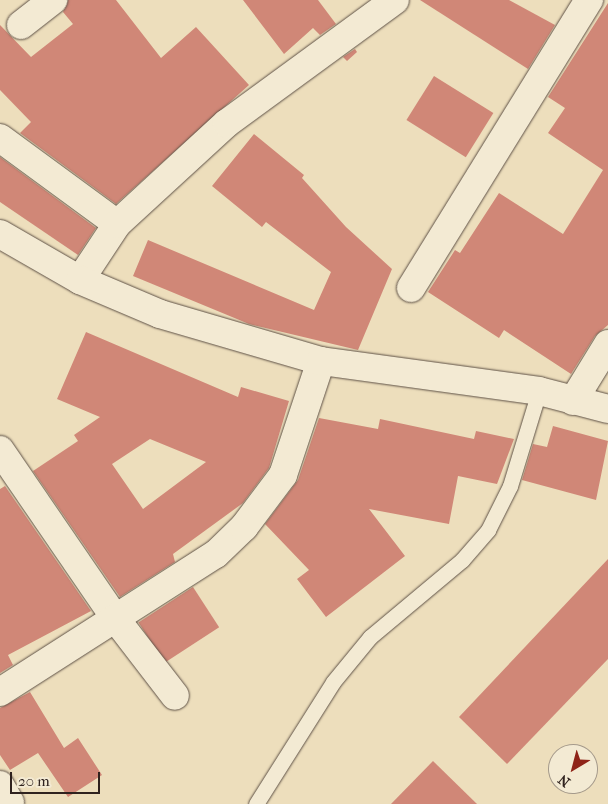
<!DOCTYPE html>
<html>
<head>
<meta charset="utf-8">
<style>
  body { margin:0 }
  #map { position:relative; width:608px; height:804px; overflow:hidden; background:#eddebc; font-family:"IM FELL French Canon",serif }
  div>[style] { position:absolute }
  .building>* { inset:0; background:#d08777; transform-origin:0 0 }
  .roads { filter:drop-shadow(0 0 1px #5e5146) drop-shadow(0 0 1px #5e5146) }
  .lane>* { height:15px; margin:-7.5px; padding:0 7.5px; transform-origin:7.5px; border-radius:7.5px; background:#f3ead3 }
  .street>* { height:28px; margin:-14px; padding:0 14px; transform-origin:14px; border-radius:14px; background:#f3ead3 }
  .secondary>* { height:28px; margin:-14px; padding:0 14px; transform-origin:14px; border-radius:14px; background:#f3ead3 }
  span { translate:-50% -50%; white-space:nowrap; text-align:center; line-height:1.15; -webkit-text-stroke:4px #f3ead3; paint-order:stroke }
  .north { position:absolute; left:548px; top:744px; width:50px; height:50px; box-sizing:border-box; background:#f3ead3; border:1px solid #a59a8b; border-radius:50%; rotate:217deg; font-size:14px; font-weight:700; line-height:20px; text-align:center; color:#2f221e }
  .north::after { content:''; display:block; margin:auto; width:18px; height:22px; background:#8f2418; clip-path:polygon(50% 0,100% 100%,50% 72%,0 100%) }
  .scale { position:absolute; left:10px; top:772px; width:90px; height:22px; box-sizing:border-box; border:2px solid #2f221e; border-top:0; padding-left:6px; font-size:15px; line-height:18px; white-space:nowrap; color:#2f221e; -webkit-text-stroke:4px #f3ead3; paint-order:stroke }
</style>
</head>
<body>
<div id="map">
  <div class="building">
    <i style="clip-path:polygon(68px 0,116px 0,161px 58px,196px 27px,249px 85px,116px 204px,20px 133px,31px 122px,0 90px,0 25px,31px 57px,73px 24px,63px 12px)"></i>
    <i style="clip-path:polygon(243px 0,318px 0,336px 24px,320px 35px,313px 28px,284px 54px)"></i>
    <i style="clip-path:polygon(420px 0,509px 0,555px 25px,528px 69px)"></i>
    <i style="clip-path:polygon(608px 3px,608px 325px,595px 336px,571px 374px,504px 330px,499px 338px,428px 292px,455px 250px,460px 253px,499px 193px,563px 234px,603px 170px,548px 133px,565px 108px,548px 97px)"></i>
    <i style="clip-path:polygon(355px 49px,357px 52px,347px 61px,343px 57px)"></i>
    <i style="left:434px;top:76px;width:70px;height:52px;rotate:32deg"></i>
    <i style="clip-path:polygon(254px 134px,304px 175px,302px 178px,346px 227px,392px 269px,358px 350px,249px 324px,133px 276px,148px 240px,314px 310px,331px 272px,266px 222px,262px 227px,212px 186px)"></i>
    <i style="clip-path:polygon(0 157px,96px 228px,78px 255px,0 202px)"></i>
    <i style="clip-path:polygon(evenodd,86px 332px,238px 397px,241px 387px,289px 401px,269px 468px,243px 503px,173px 554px,175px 562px,120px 597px,33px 471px,78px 441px,74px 435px,100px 417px,57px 399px,86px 332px,150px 439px,206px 462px,143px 509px,112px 464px,150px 439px)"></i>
    <i style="clip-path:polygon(319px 418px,378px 429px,380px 419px,474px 439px,476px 431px,514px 439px,497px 484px,458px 476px,449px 524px,369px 509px,405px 556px,326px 617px,297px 579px,309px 570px,265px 524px,298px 480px)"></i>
    <i style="clip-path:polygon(553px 426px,608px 441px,596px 500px,522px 480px,533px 444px,547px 447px)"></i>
    <i style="clip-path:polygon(5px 486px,91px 611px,8px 655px,13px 665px,0 673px,0 489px)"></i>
    <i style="clip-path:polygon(608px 559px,608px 659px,507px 764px,459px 717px)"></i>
    <i style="left:193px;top:587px;width:48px;height:65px;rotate:57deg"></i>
    <i style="clip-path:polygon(30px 692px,64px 748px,78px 738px,102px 775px,68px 797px,38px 753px,10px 770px,0 755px,0 708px)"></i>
    <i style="clip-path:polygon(433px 761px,477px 804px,391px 804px)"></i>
  </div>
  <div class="roads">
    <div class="lane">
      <i style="left:256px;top:804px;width:144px;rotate:-57.7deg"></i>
      <i style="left:333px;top:682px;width:58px;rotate:-50.6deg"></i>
      <i style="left:370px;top:637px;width:120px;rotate:-39.9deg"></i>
      <i style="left:462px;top:560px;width:40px;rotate:-49deg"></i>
      <i style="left:488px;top:530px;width:49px;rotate:-63.4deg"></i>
      <i style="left:510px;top:486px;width:99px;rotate:-73deg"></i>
    </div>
    <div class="street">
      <i style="left:21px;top:25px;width:41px;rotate:-38deg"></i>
      <i style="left:0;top:138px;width:145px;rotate:36.3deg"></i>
      <i style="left:80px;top:280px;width:67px;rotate:-56.5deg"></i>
      <i style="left:117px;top:224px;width:149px;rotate:-42.6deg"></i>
      <i style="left:227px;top:123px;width:208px;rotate:-36.2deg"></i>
      <i style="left:411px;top:288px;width:339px;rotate:-58.3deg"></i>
      <i style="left:573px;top:401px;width:67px;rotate:-58.4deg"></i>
      <i style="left:0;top:450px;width:204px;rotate:55.6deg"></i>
      <i style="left:115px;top:618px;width:98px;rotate:52.4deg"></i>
      <i style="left:0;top:692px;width:256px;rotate:-32.6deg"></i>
      <i style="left:216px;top:554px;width:39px;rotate:-44deg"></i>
      <i style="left:244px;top:527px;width:65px;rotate:-53.1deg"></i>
      <i style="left:283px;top:475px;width:120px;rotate:-71.6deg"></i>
      <i style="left:0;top:785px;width:20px;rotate:60deg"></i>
    </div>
    <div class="secondary">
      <i style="left:0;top:234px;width:92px;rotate:29.9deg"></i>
      <i style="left:80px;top:280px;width:87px;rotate:23deg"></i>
      <i style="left:160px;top:314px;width:168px;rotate:16.3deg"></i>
      <i style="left:321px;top:361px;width:220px;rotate:7.8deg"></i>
      <i style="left:539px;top:391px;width:71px;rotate:14.6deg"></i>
    </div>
  </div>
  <div class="north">N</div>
  <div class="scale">20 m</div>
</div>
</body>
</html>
